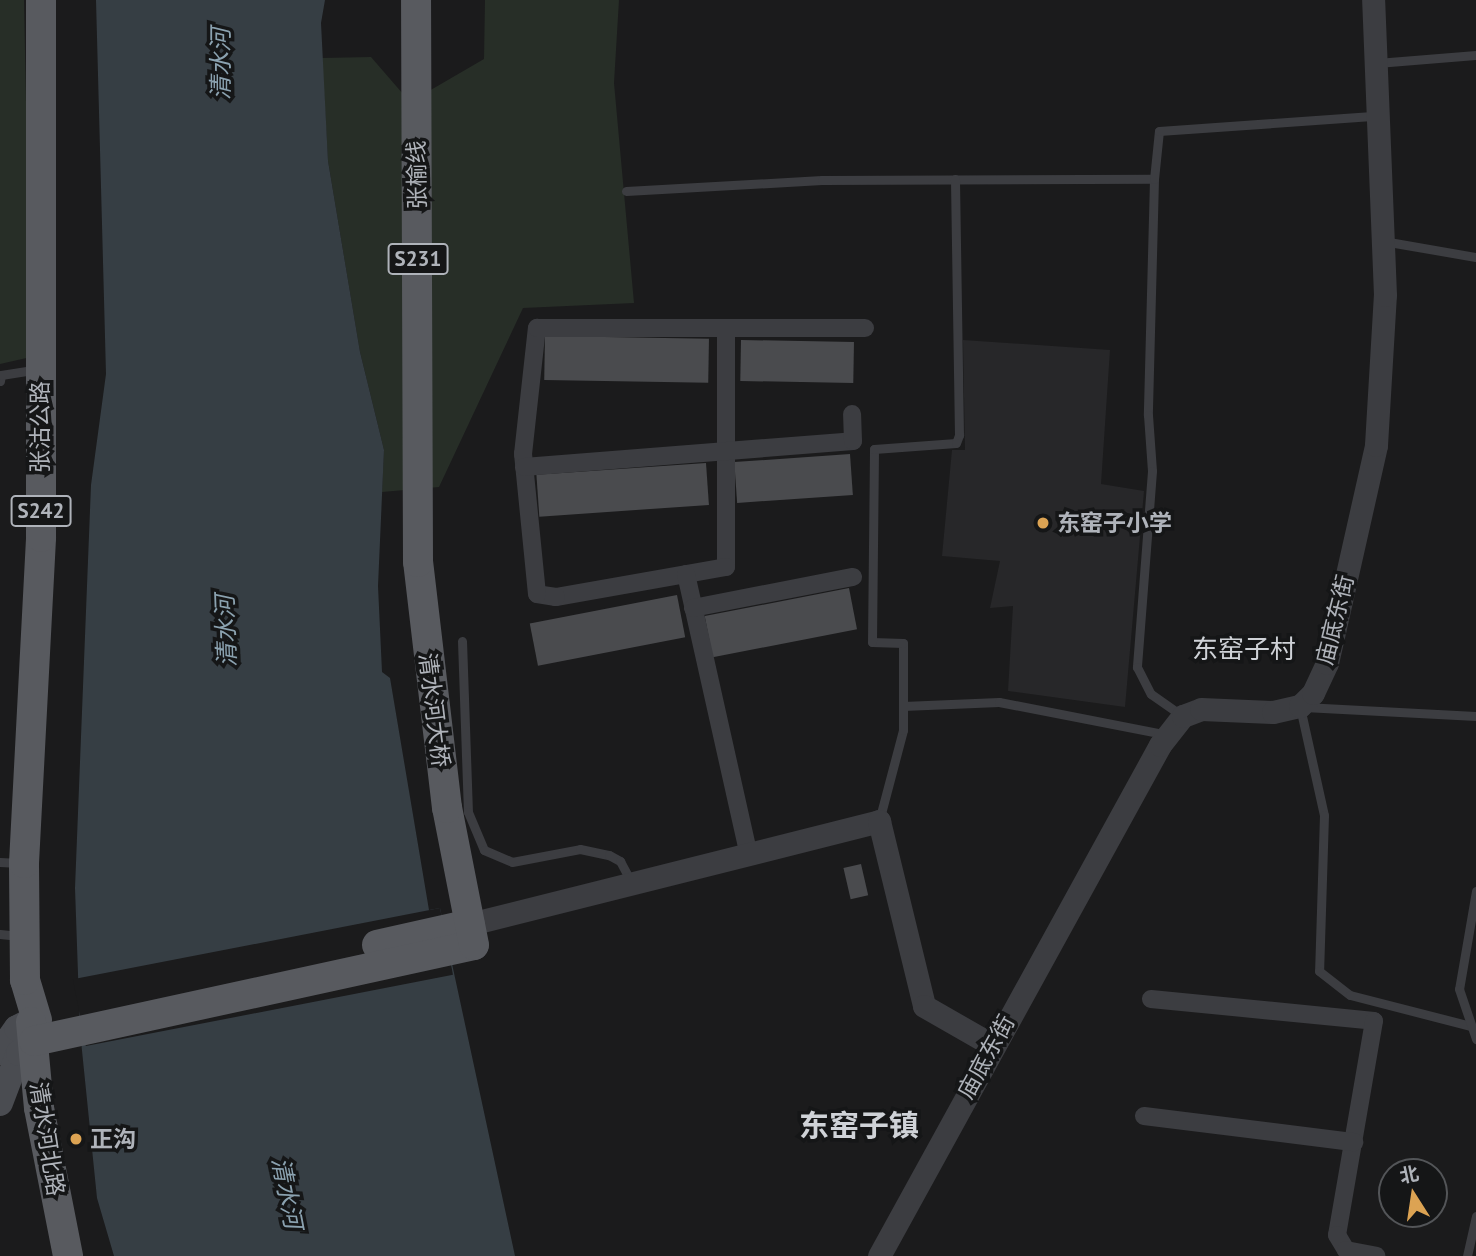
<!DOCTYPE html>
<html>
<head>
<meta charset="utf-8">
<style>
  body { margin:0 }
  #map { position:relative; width:1476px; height:1256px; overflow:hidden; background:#1b1b1c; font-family:"PT Sans","Noto Sans SC",sans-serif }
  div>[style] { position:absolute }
  .built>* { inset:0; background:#272729 }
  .green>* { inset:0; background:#272e27 }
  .water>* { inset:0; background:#363e44 }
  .pier>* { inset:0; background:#1b1b1c; transform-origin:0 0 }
  .building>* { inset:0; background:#4a4b4e; transform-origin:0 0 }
  .service>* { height:9px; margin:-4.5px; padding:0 4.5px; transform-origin:4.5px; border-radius:4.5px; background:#3c3d41 }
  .minor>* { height:18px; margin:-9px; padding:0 9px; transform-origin:9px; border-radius:9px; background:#3c3d41 }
  .tertiary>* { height:23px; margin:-11.5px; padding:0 11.5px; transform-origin:11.5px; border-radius:11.5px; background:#3c3d41 }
  .secondary>* { height:26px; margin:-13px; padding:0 13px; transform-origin:13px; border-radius:13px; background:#4a4c51 }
  .primary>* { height:30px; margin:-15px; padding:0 15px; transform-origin:15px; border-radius:15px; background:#585a5f }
  .dots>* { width:19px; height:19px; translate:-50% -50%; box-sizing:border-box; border:4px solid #151617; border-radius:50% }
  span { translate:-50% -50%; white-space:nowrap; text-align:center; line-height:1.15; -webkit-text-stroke:7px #151617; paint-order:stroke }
  .shield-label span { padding:2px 5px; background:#151617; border:2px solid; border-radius:5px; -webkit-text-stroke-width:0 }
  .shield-label { font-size:21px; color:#afb3ba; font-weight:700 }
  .street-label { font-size:23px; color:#afb3ba }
  .poi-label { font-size:23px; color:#afb3ba; font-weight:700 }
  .left { translate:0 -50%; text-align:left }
  .water-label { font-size:24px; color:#8ba2b0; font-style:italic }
  .quarter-label { font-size:26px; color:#cfd2d7 }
  .district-label { font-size:30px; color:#cfd2d7; font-weight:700 }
  .north { position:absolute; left:1378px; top:1158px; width:70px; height:70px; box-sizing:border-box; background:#151617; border:2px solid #535558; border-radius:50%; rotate:348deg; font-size:19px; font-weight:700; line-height:28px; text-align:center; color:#afb3ba }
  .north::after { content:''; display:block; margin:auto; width:24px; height:32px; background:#dca353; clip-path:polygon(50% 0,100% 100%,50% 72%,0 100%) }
</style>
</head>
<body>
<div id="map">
  <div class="built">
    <i style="clip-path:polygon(963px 340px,1110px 350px,1101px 484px,1144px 491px,1125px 707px,1008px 691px,1013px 606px,990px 608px,1000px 561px,942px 556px,952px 450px,965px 450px)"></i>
  </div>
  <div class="green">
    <i style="clip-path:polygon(0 0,24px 0,31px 357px,0 364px)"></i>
    <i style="clip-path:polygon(485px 0,619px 0,614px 83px,634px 303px,523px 308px,439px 487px,382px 492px,384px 450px,360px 352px,328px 161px,322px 58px,371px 57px,410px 102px,484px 59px)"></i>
  </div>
  <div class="water">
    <i style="clip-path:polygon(96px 0,325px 0,321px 23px,328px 161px,360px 352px,384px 450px,378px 586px,382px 672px,390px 678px,429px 910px,440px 908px,515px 1256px,114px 1256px,97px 1198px,80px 1031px,75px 888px,91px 485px,106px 374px)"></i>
  </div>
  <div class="pier">
    <i style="left:440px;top:908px;width:68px;height:374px;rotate:79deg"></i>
  </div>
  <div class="building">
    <i style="left:545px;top:336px;width:164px;height:44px;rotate:1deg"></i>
    <i style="left:741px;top:340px;width:113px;height:41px;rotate:1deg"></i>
    <i style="left:850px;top:454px;width:41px;height:116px;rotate:86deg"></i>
    <i style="left:706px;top:463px;width:42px;height:170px;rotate:86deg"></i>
    <i style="left:849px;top:588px;width:42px;height:147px;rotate:79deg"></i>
    <i style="left:677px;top:595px;width:43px;height:150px;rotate:79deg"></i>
    <i style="left:861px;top:864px;width:32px;height:18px;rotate:77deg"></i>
  </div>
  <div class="service">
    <i style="left:1377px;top:63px;width:99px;rotate:-4.6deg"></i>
    <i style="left:1154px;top:179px;width:236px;rotate:91.5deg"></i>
    <i style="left:1148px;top:415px;width:56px;rotate:85.9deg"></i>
    <i style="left:1152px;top:471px;width:197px;rotate:94.4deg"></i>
    <i style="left:1137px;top:667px;width:30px;rotate:63deg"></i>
    <i style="left:1151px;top:694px;width:39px;rotate:35deg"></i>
    <i style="left:626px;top:191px;width:196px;rotate:-3.2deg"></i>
    <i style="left:822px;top:180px;width:332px;rotate:-0.2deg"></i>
    <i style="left:1154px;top:179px;width:48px;rotate:-84.1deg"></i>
    <i style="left:1159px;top:131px;width:217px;rotate:-4deg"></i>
    <i style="left:1383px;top:241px;width:94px;rotate:9.8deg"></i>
    <i style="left:0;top:381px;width:6px;rotate:-81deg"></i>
    <i style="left:1px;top:375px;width:37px;rotate:-9deg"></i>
    <i style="left:462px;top:641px;width:171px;rotate:88deg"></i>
    <i style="left:468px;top:812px;width:41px;rotate:67.2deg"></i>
    <i style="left:484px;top:850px;width:30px;rotate:23deg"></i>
    <i style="left:512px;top:862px;width:69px;rotate:-10.8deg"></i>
    <i style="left:580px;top:849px;width:30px;rotate:12deg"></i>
    <i style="left:609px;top:855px;width:13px;rotate:29deg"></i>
    <i style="left:620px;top:861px;width:24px;rotate:62deg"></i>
    <i style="left:903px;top:706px;width:96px;rotate:-2.4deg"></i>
    <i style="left:999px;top:702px;width:172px;rotate:11deg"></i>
    <i style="left:1300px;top:707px;width:111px;rotate:77.5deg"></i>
    <i style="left:1324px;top:815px;width:156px;rotate:91.8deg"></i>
    <i style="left:1319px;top:971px;width:39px;rotate:38deg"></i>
    <i style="left:1350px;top:995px;width:125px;rotate:14.4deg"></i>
    <i style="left:1304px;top:707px;width:172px;rotate:3deg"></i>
    <i style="left:879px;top:821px;width:94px;rotate:-75.2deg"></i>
    <i style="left:903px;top:730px;width:87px;rotate:-90deg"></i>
    <i style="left:903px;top:643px;width:31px;rotate:-178deg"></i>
    <i style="left:872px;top:642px;width:193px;rotate:-89.4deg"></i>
    <i style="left:874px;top:449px;width:82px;rotate:-4.2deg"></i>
    <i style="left:956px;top:443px;width:9px;rotate:-69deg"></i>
    <i style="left:959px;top:435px;width:256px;rotate:-90.9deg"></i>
    <i style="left:0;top:862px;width:19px;rotate:3deg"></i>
    <i style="left:1476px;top:891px;width:99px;rotate:99.8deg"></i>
    <i style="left:1459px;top:989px;width:53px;rotate:71.2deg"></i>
    <i style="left:0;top:934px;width:19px;rotate:6deg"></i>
    <i style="left:1467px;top:1256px;width:41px;rotate:-77.3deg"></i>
  </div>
  <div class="minor">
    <i style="left:726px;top:329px;width:238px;rotate:90deg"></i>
    <i style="left:726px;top:567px;width:173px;rotate:170deg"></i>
    <i style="left:556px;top:597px;width:19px;rotate:-171deg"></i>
    <i style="left:537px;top:594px;width:141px;rotate:-95.7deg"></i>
    <i style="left:523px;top:454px;width:127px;rotate:-83.7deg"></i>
    <i style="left:537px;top:328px;width:328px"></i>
    <i style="left:524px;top:467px;width:330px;rotate:-4.5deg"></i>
    <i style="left:853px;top:441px;width:27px;rotate:-92deg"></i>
    <i style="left:686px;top:574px;width:284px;rotate:77.4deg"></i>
    <i style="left:693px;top:608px;width:163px;rotate:-11deg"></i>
    <i style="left:1151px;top:999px;width:224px;rotate:5.6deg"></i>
    <i style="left:1374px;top:1021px;width:217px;rotate:99.8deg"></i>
    <i style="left:1337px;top:1235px;width:17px;rotate:59deg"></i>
    <i style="left:1346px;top:1250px;width:31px;rotate:11deg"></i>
    <i style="left:1144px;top:1116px;width:212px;rotate:7.1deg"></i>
  </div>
  <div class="tertiary">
    <i style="left:470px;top:924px;width:422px;rotate:-14.1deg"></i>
    <i style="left:879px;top:821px;width:190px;rotate:76.3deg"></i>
    <i style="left:924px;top:1006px;width:78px;rotate:29.8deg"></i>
    <i style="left:879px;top:1256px;width:583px;rotate:-61.19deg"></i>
    <i style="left:1160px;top:745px;width:37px;rotate:-52deg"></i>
    <i style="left:1183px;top:716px;width:19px;rotate:-21deg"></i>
    <i style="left:1201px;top:709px;width:72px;rotate:2.4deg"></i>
    <i style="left:1273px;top:712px;width:28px;rotate:-13deg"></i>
    <i style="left:1300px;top:706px;width:18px;rotate:-45deg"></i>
    <i style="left:1313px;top:693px;width:33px;rotate:-65deg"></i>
    <i style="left:1327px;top:663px;width:223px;rotate:-77.3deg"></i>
    <i style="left:1376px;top:445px;width:150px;rotate:-86.6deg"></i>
    <i style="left:1385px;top:295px;width:295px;rotate:-92.3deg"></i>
  </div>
  <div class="secondary">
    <i style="left:0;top:1052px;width:29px;rotate:-55deg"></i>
    <i style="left:17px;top:1028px;width:16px;rotate:-27deg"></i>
    <i style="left:0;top:1103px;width:53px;rotate:-69.2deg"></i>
    <i style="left:19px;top:1053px;width:19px;rotate:-39deg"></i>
  </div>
  <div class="primary">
    <i style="left:377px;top:945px;width:95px;rotate:-12.7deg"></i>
    <i style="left:37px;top:1020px;width:42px;rotate:-106.7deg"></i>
    <i style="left:25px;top:980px;width:117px;rotate:-90.5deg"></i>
    <i style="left:24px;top:863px;width:326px;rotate:-87deg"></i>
    <i style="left:41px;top:537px;width:537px;rotate:-90deg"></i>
    <i style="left:31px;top:1022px;width:86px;rotate:84.7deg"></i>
    <i style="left:39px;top:1108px;width:151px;rotate:78.9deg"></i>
    <i style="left:34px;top:1041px;width:450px;rotate:-12.3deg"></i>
    <i style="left:474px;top:945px;width:140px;rotate:-101.1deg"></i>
    <i style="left:447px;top:808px;width:248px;rotate:-96.7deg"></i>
    <i style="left:418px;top:562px;width:562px;rotate:-90.2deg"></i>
  </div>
  <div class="dots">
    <i style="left:1043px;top:523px;background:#dca353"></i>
    <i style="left:76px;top:1139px;background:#dca353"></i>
  </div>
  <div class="shield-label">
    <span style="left:418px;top:259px">S231</span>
    <span style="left:41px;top:511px">S242</span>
  </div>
  <div class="street-label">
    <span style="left:417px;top:175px;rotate:-91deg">张榆线</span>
    <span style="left:40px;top:427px;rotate:-90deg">张沽公路</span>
    <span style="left:1335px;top:620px;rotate:-76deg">庙底东街</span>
    <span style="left:434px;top:710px;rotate:83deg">清水河大桥</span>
    <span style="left:986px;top:1057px;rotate:-61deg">庙底东街</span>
    <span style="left:47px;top:1139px;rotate:81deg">清水河北路</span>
  </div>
  <div class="poi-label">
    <span class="left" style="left:1057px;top:523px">东窑子小学</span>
    <span class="left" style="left:90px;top:1139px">正沟</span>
  </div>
  <div class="water-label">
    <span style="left:221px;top:64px;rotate:-90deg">清水河</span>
    <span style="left:226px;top:631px;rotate:-92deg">清水河</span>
    <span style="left:287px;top:1193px;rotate:79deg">清水河</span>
  </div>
  <div class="quarter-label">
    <span style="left:1244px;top:649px">东窑子村</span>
  </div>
  <div class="district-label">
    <span style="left:859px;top:1125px">东窑子镇</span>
  </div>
  <div class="north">北</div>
</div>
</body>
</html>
